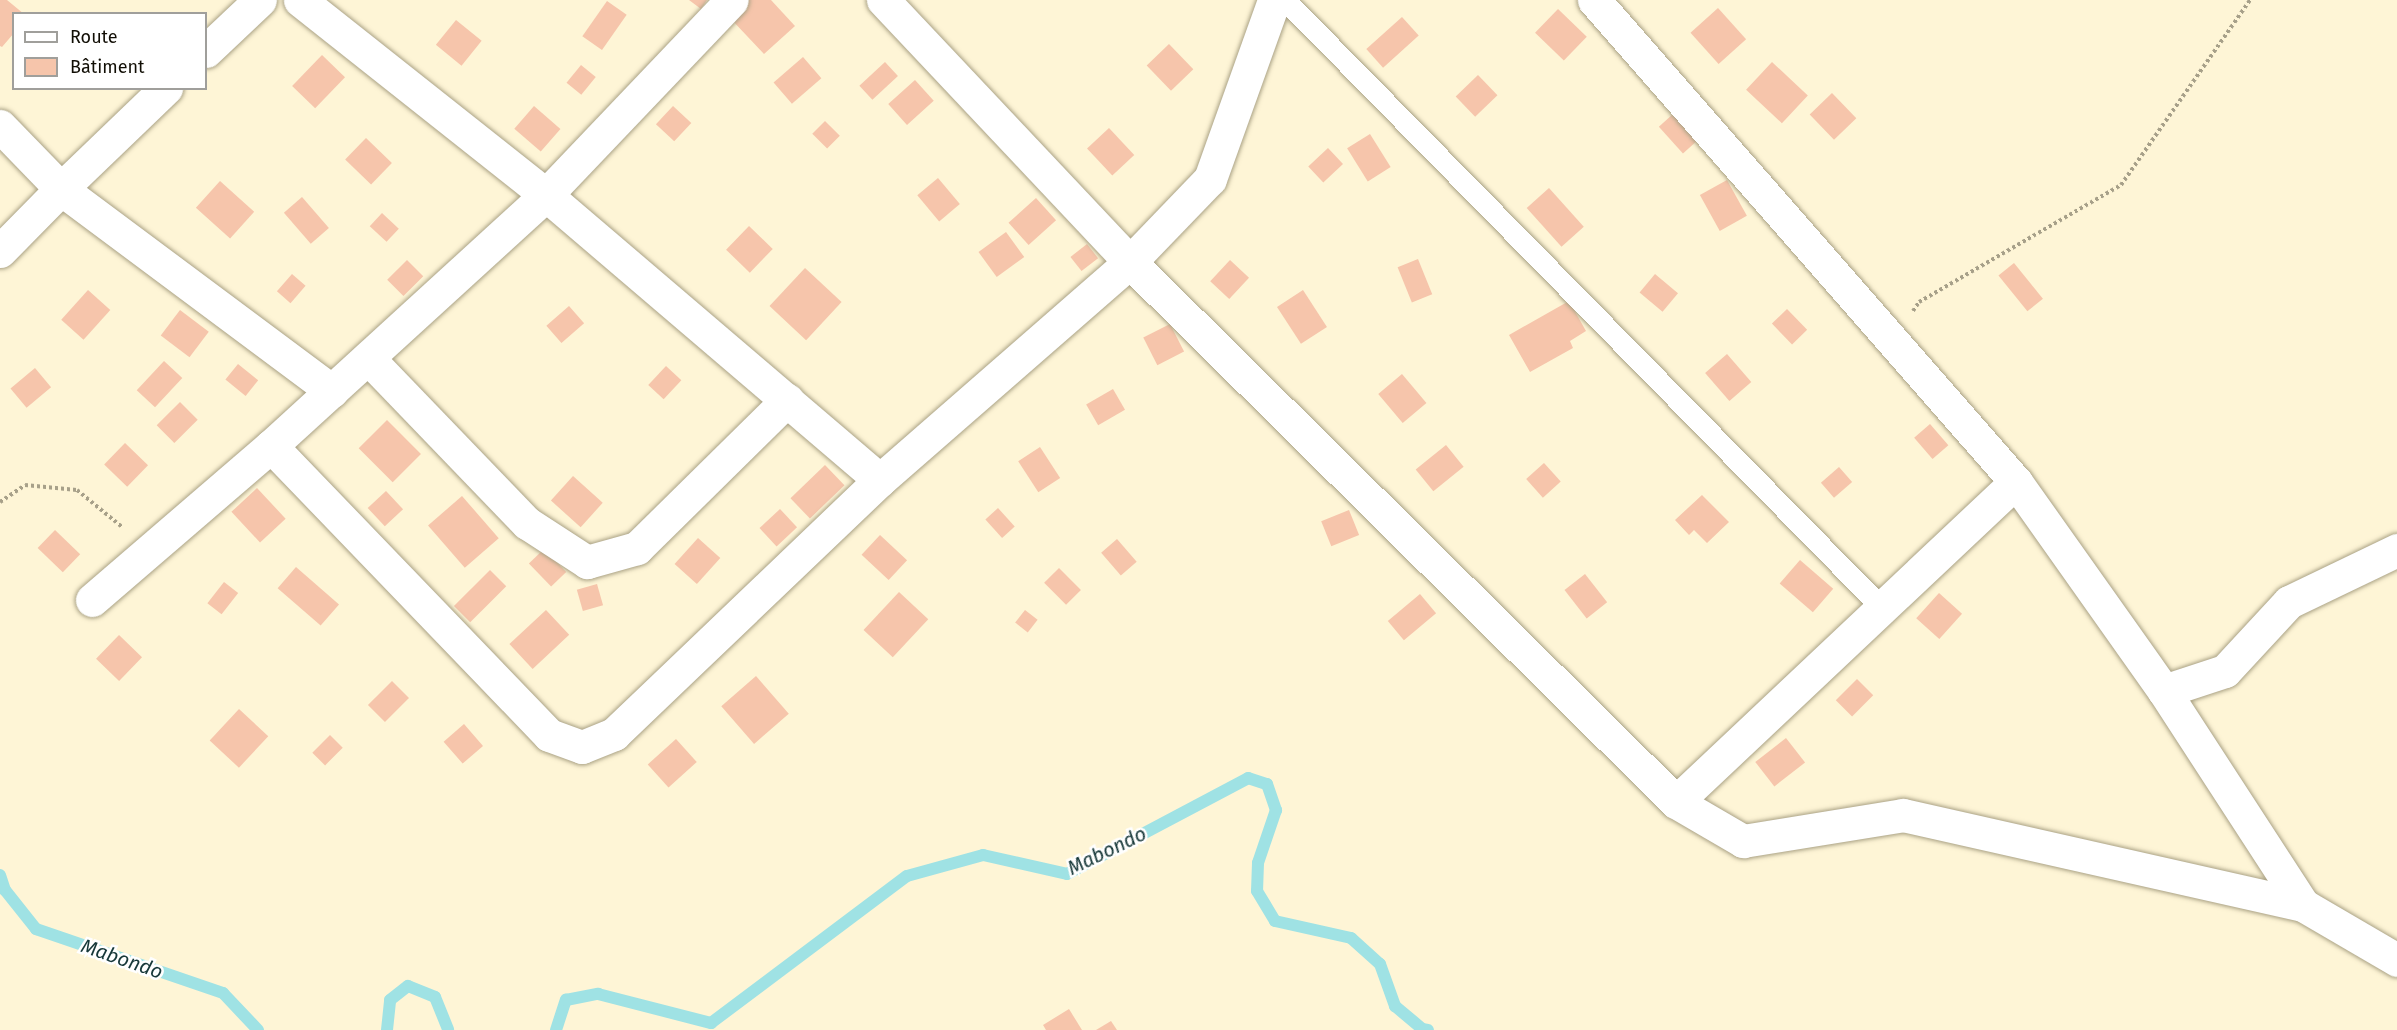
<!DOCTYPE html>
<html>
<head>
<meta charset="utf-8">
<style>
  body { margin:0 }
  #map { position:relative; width:2397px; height:1030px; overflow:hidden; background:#fef5d6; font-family:"Fira Sans",sans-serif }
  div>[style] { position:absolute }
  .stream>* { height:12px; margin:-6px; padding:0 6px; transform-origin:6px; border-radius:6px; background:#9fe2e4 }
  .building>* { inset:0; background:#f6c5ab; transform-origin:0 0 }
  .path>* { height:4px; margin-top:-2px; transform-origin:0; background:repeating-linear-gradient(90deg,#a7a089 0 3px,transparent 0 6px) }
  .roads { filter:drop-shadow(0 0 2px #aaa285) drop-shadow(0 0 2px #aaa285) }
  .service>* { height:21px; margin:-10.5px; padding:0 10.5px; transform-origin:10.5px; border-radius:10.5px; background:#fff }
  .minor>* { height:33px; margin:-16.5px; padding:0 16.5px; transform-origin:16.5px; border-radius:16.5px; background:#fff }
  span { translate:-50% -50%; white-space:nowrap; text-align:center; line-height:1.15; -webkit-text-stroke:5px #fff; paint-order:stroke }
  .water-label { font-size:20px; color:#173839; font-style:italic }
  .legend { position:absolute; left:12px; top:12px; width:195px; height:78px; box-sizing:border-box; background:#fff; border:2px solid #a09f9b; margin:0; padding:8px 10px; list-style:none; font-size:18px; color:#110e05 }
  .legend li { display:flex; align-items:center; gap:12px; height:30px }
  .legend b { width:30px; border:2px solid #a09f9b }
</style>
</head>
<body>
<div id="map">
  <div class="stream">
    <i style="left:0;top:875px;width:16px;rotate:72deg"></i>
    <i style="left:5px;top:890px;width:50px;rotate:51.5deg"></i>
    <i style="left:36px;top:929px;width:198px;rotate:18.9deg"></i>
    <i style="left:223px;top:993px;width:51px;rotate:46.6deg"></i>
    <i style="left:387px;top:1030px;width:30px;rotate:-84deg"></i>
    <i style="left:390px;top:1000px;width:23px;rotate:-38deg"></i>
    <i style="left:408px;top:986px;width:29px;rotate:22deg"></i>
    <i style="left:435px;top:997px;width:35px;rotate:68deg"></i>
    <i style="left:556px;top:1030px;width:32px;rotate:-72deg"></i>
    <i style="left:566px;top:1000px;width:33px;rotate:-11deg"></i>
    <i style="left:598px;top:994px;width:117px;rotate:14.4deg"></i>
    <i style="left:711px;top:1023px;width:245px;rotate:-36.9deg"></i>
    <i style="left:907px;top:876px;width:79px;rotate:-15.4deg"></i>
    <i style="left:983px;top:855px;width:86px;rotate:12.7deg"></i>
    <i style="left:1067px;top:874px;width:205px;rotate:-27.9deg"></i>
    <i style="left:1248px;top:778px;width:20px;rotate:18deg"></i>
    <i style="left:1267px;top:784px;width:28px;rotate:71deg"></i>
    <i style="left:1276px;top:810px;width:56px;rotate:108.8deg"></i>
    <i style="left:1258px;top:863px;width:28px;rotate:92deg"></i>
    <i style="left:1257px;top:891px;width:35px;rotate:59deg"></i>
    <i style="left:1275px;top:921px;width:78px;rotate:12.6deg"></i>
    <i style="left:1351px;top:938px;width:39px;rotate:42deg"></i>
    <i style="left:1380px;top:964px;width:45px;rotate:70.3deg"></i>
    <i style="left:1395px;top:1006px;width:35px;rotate:40deg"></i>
    <i style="left:1422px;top:1029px;width:6px;rotate:9deg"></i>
  </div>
  <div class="building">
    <i style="clip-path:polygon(0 0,7px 0,24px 14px,14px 14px,14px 33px,2px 47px,0 46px)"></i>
    <i style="clip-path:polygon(689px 0,707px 0,701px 9px)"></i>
    <i style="clip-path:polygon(749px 0,771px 0,795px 26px,764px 54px,730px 18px)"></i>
    <i style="left:607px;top:1px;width:24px;height:43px;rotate:35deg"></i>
    <i style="left:1718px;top:8px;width:42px;height:37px;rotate:48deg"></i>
    <i style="left:1558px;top:9px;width:40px;height:33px;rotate:44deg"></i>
    <i style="left:1402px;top:17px;width:25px;height:48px;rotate:48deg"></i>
    <i style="left:456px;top:20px;width:33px;height:32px;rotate:39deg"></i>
    <i style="left:1169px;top:44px;width:35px;height:31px;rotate:46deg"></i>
    <i style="left:322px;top:55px;width:32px;height:43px;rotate:44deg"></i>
    <i style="left:803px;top:57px;width:28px;height:39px;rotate:49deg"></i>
    <i style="left:885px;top:62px;width:19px;height:35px;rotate:47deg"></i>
    <i style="left:1772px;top:62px;width:49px;height:38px;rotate:43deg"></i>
    <i style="left:581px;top:65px;width:19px;height:23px;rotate:39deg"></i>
    <i style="left:1478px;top:75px;width:28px;height:31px;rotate:46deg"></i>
    <i style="left:915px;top:80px;width:28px;height:36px;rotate:48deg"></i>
    <i style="left:1832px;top:93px;width:35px;height:31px;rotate:46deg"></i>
    <i style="left:534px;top:106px;width:35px;height:30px;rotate:41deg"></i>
    <i style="left:673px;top:106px;width:25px;height:25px;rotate:43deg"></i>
    <i style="left:1673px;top:114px;width:36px;height:19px;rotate:48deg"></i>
    <i style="left:825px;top:121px;width:21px;height:18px;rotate:45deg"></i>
    <i style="left:1109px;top:128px;width:37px;height:30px;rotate:47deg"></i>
    <i style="left:1370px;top:134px;width:39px;height:27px;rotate:58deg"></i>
    <i style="left:366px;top:138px;width:36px;height:30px;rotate:44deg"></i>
    <i style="left:1328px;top:148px;width:22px;height:27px;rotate:47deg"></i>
    <i style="left:938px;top:178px;width:34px;height:27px;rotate:50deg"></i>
    <i style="left:1727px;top:180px;width:41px;height:31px;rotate:61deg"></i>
    <i style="left:220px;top:181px;width:46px;height:36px;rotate:42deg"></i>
    <i style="left:1549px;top:188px;width:52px;height:30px;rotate:48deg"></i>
    <i style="left:302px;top:197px;width:41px;height:24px;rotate:49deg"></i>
    <i style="left:1036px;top:198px;width:30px;height:37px;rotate:48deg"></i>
    <i style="left:382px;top:213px;width:23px;height:18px;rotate:43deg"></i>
    <i style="left:749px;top:226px;width:33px;height:33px;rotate:44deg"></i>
    <i style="left:1006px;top:232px;width:31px;height:34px;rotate:54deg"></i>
    <i style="left:1087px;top:244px;width:18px;height:21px;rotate:52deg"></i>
    <i style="left:1418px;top:259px;width:38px;height:22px;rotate:68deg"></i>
    <i style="left:407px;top:260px;width:23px;height:28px;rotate:45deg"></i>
    <i style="left:1230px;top:260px;width:26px;height:29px;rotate:43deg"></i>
    <i style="left:2014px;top:263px;width:46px;height:20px;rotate:51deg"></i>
    <i style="left:805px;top:268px;width:50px;height:52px;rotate:43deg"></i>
    <i style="left:292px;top:274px;width:18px;height:23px;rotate:41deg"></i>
    <i style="left:1655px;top:274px;width:30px;height:24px;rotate:40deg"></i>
    <i style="left:88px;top:290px;width:30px;height:40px;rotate:42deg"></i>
    <i style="left:1303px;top:290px;width:44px;height:31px;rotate:57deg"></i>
    <i style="clip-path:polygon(1569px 301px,1586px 331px,1570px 341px,1573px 348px,1530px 372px,1509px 335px)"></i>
    <i style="left:569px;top:306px;width:23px;height:30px;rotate:49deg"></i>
    <i style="left:1787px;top:309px;width:29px;height:21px;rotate:46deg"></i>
    <i style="left:180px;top:310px;width:36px;height:32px;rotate:37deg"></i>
    <i style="left:1170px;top:324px;width:31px;height:30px;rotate:63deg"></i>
    <i style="left:1727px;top:354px;width:37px;height:29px;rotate:49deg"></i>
    <i style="left:164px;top:361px;width:25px;height:40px;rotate:43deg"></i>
    <i style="left:238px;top:364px;width:26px;height:20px;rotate:39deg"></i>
    <i style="left:666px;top:366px;width:21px;height:26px;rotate:43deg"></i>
    <i style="left:35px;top:368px;width:25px;height:32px;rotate:50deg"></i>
    <i style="left:1402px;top:374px;width:38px;height:31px;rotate:50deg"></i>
    <i style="left:1113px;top:389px;width:24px;height:31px;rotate:60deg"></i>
    <i style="left:180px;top:402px;width:25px;height:33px;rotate:45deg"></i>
    <i style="left:387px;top:420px;width:48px;height:40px;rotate:45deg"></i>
    <i style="left:1930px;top:424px;width:28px;height:21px;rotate:49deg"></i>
    <i style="left:125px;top:443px;width:32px;height:30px;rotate:44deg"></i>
    <i style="left:1446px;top:445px;width:28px;height:39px;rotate:51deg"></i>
    <i style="left:1040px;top:447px;width:37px;height:26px;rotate:57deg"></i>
    <i style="left:1544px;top:463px;width:25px;height:24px;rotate:48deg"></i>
    <i style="left:825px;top:465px;width:28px;height:48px;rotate:46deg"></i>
    <i style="left:1839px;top:467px;width:20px;height:24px;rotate:49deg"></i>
    <i style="left:573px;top:476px;width:40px;height:33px;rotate:42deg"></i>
    <i style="left:257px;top:488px;width:42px;height:35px;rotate:47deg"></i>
    <i style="left:386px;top:491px;width:25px;height:25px;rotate:47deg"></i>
    <i style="clip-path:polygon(1702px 495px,1729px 522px,1707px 543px,1694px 530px,1689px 535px,1675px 520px)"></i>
    <i style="left:462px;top:496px;width:56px;height:45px;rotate:49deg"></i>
    <i style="left:998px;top:508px;width:25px;height:17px;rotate:48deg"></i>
    <i style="left:780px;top:509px;width:25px;height:28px;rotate:47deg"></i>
    <i style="left:1349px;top:510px;width:27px;height:30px;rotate:68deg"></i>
    <i style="left:55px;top:530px;width:35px;height:25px;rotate:44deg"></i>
    <i style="left:880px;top:535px;width:37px;height:27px;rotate:43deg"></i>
    <i style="left:698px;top:538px;width:30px;height:35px;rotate:42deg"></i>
    <i style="left:1117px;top:539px;width:30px;height:21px;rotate:49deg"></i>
    <i style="left:544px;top:549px;width:32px;height:21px;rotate:46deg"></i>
    <i style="left:1800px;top:560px;width:44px;height:31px;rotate:41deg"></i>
    <i style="left:296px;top:567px;width:57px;height:28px;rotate:41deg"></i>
    <i style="left:1059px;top:568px;width:31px;height:21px;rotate:45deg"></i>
    <i style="left:490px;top:570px;width:23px;height:51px;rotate:45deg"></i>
    <i style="left:1585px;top:574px;width:36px;height:26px;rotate:52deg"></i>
    <i style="left:224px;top:582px;width:18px;height:27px;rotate:38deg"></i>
    <i style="left:597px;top:584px;width:22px;height:21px;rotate:74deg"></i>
    <i style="left:899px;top:592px;width:40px;height:52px;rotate:43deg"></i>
    <i style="left:1939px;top:593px;width:31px;height:34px;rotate:42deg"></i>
    <i style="left:1420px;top:594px;width:25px;height:42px;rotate:50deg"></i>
    <i style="left:546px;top:610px;width:34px;height:50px;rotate:47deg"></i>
    <i style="left:1025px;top:610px;width:16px;height:16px;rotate:38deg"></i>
    <i style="left:119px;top:635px;width:32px;height:33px;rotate:44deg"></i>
    <i style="left:756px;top:676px;width:50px;height:46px;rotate:49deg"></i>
    <i style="left:1857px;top:679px;width:23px;height:30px;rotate:45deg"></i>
    <i style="left:392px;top:681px;width:24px;height:34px;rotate:45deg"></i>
    <i style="left:239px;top:709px;width:40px;height:43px;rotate:43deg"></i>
    <i style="left:464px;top:724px;width:29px;height:27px;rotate:49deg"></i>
    <i style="left:330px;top:735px;width:18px;height:25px;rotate:45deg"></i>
    <i style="left:1786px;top:738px;width:31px;height:39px;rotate:52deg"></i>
    <i style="left:676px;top:739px;width:31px;height:38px;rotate:48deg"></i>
    <i style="clip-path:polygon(1069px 1009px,1082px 1030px,1046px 1030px,1043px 1025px)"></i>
    <i style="clip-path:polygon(1111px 1021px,1117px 1030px,1096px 1030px)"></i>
  </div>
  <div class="path">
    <i style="left:1913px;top:311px;width:11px;rotate:-56deg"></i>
    <i style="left:1919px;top:302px;width:233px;rotate:-30.1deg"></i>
    <i style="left:2121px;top:185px;width:226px;rotate:-55.1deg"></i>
    <i style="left:0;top:502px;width:30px;rotate:-34deg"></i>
    <i style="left:25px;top:485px;width:52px;rotate:5.5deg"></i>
    <i style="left:77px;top:490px;width:58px;rotate:39.4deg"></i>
  </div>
  <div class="roads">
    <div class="service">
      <i style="left:1285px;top:0;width:852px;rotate:45.52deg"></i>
    </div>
    <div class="minor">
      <i style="left:300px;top:0;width:314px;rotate:38.4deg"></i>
      <i style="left:546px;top:195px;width:439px;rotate:40.5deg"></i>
      <i style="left:883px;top:0;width:360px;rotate:46.7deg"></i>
      <i style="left:1130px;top:262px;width:768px;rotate:44.68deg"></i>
      <i style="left:1676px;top:802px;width:78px;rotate:30.2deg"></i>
      <i style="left:1743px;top:841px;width:162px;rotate:-9.2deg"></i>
      <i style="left:1903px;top:815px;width:410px;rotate:12.7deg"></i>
      <i style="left:2303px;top:905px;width:109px;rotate:30.3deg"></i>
      <i style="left:1594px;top:0;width:641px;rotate:48.8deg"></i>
      <i style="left:2016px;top:482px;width:256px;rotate:54.7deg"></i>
      <i style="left:2164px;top:691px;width:255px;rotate:57deg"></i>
      <i style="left:206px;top:51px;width:74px;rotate:-43.4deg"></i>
      <i style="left:0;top:126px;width:88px;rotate:45.9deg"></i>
      <i style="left:61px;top:189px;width:338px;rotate:36.7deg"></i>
      <i style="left:0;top:251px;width:87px;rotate:-45.5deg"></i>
      <i style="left:61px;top:189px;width:146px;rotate:-43.9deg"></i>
      <i style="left:368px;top:358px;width:229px;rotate:46.1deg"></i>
      <i style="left:527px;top:523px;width:72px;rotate:33deg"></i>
      <i style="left:587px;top:562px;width:52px;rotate:-15.6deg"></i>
      <i style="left:637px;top:548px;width:211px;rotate:-44.6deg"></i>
      <i style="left:271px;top:446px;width:401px;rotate:46.1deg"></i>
      <i style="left:549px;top:735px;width:35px;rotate:20deg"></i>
      <i style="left:582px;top:747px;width:35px;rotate:-22deg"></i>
      <i style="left:614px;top:734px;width:368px;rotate:-43.7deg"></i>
      <i style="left:880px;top:480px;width:332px;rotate:-41.1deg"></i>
      <i style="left:1130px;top:262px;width:115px;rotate:-46.1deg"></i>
      <i style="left:1210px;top:179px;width:190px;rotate:-70.3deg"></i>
      <i style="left:92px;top:600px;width:236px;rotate:-40.7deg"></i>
      <i style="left:271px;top:446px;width:372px;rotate:-42.4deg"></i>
      <i style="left:546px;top:195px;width:269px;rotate:-46.4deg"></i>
      <i style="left:2164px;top:691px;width:64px;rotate:-18.2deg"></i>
      <i style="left:2225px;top:671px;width:94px;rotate:-47.2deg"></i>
      <i style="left:2289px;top:602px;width:120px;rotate:-25.7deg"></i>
      <i style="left:1676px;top:802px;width:467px;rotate:-43.3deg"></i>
    </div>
  </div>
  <div class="water-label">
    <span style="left:1107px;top:851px;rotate:-26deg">Mabondo</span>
    <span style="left:122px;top:959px;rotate:19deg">Mabondo</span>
  </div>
  <ul class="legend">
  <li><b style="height:8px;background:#fff"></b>Route</li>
  <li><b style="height:16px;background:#f6c5ab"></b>Bâtiment</li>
  </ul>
</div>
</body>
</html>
